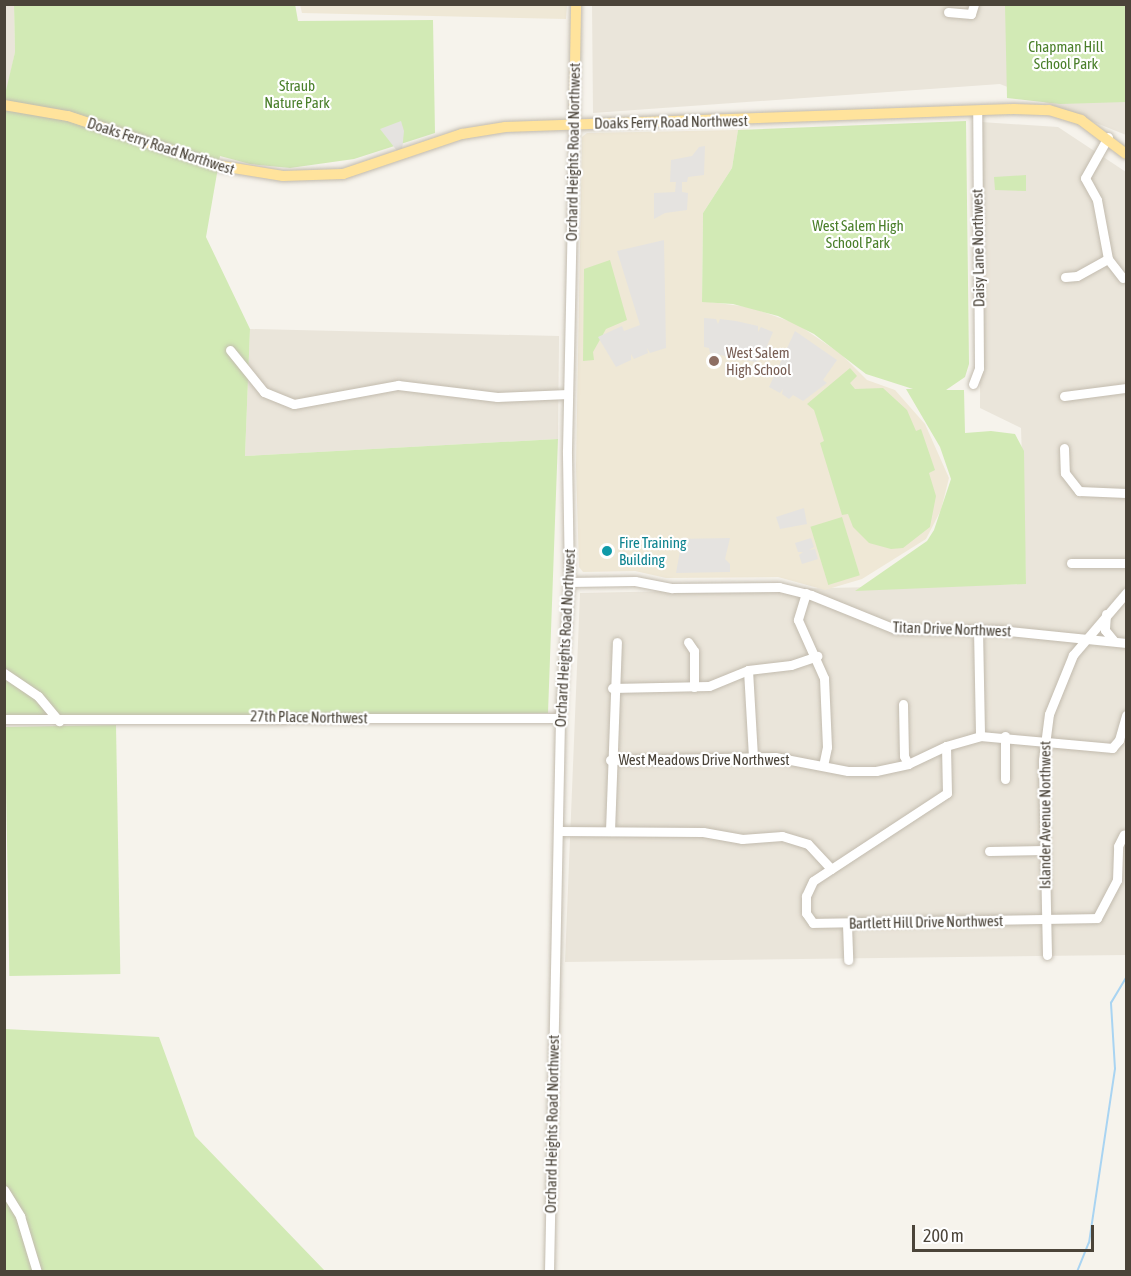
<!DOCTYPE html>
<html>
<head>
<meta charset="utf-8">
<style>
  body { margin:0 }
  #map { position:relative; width:1131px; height:1276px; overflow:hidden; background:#f6f3ec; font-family:"Asap Condensed",sans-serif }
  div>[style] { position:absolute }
  .residential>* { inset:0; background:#eae5da }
  .education>* { inset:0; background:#efe8d6 }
  .green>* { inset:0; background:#d2eab5; transform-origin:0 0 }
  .parking>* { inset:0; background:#e5e3e0 }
  .stream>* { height:1.5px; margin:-0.75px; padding:0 0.75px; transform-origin:0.75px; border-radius:0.75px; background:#a9d4f2 }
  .roads { filter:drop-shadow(0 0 2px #c2bbae) drop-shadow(0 0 2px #c2bbae) }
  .minor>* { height:9px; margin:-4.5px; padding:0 4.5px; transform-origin:4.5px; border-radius:4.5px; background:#fff }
  .major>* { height:10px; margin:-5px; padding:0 5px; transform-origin:5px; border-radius:5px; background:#ffe39c }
  .dots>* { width:16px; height:16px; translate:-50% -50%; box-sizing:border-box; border:3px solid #fff; border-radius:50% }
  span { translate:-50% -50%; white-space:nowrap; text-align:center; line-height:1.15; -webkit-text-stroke:4.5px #fff; paint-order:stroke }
  .park-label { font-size:15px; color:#4a7f2a }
  .street-label { font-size:15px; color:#4b4439 }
  .education-label { font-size:15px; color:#785e54 }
  .left { translate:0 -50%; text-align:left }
  .culture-label { font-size:15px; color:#0d838f }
  .frame { position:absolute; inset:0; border:6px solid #4b4439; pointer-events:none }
  .scale { position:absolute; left:912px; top:1225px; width:182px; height:27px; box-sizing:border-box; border:3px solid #4b4439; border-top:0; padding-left:8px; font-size:18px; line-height:21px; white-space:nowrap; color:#4b4439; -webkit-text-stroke:4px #fff; paint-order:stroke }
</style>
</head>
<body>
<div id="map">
  <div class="residential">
    <i style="clip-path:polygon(5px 5px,14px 5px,15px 52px,5px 99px)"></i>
    <i style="clip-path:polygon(592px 5px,1126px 5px,1126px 135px,1000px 84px,593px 113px)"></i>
    <i style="clip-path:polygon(981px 122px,1058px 127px,1126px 172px,1126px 955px,565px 962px,580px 593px,1026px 584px,1021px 428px,980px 408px)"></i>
    <i style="clip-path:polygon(250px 329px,559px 336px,558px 439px,245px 456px)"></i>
  </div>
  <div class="education">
    <i style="clip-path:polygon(300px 5px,300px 4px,567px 5px,566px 19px,302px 13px)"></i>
    <i style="clip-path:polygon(738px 130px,732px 168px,703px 213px,702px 301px,749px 307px,797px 324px,841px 354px,867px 380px,895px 390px,925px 424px,949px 478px,941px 510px,926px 539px,862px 579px,825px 590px,778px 577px,666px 578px,635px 571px,583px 572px,579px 567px,576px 466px,582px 137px,587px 133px)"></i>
  </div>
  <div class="green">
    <i style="clip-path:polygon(295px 4px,298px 21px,433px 20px,435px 133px,354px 159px,290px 168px,250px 164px,220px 156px,206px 237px,250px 329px,245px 456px,558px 439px,548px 713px,5px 721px,4px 99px,15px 52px,14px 5px)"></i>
    <i style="clip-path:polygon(1005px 5px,1126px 5px,1126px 102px,1060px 104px,1007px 98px)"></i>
    <i style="clip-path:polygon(966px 121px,969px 364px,965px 377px,946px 390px,964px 390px,965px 433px,991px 431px,1015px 434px,1024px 451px,1026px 584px,855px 591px,927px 541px,934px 530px,951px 479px,940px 447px,906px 389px,913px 389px,866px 374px,814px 334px,778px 316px,733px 304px,702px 302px,703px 213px,732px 168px,738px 130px)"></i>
    <i style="clip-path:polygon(1026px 175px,1026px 191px,995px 190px,994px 177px)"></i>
    <i style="clip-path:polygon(610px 260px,627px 320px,606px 329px,593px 352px,594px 360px,583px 361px,584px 269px)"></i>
    <i style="clip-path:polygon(850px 368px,857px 376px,850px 383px,855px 389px,883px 388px,907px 410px,916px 431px,921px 429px,935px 470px,929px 473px,936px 496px,930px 527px,903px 548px,891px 549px,869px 543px,853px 527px,848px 514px,842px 515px,820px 443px,824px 441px,814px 410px,807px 404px)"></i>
    <i style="left:842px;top:517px;width:61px;height:33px;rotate:73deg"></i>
    <i style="left:116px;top:725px;width:249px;height:111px;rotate:89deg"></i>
    <i style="clip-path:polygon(5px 1029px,159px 1037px,195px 1136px,325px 1271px,5px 1272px)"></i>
  </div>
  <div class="parking">
    <i style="clip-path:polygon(401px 121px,404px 131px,402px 151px,398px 152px,380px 129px)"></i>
    <i style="clip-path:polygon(705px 146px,704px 175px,688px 177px,687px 182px,682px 182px,682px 192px,688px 193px,687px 210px,665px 213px,654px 219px,654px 193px,675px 192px,676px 182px,670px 182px,671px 160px,692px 156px,699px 147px)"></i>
    <i style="clip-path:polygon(664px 240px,666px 348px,650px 353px,647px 348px,648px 353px,634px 359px,631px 354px,631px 360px,616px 367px,598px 337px,622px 326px,624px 331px,640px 325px,617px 251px)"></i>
    <i style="clip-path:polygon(704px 318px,716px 319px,718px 324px,720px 319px,736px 321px,758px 326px,758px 332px,761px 327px,773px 332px,762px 358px,755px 362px,710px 353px,709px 348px,704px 347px)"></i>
    <i style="clip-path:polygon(795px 331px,837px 360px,823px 380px,827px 383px,803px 401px,793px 395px,789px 399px,782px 394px,783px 389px,780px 393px,769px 387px)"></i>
    <i style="clip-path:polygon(804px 508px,807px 524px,780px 529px,776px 517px)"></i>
    <i style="clip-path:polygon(730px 538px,725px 559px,730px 564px,730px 572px,676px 573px,680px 551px,675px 548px,675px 539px)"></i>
    <i style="clip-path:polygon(811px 538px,814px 547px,809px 550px,815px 549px,818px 559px,802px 564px,799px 555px,803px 552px,798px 552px,795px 543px)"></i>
  </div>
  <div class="stream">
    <i style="left:1077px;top:1272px;width:31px;rotate:-68deg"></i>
    <i style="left:1089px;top:1243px;width:176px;rotate:-81.5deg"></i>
    <i style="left:1115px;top:1069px;width:66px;rotate:-93.5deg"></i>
    <i style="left:1111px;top:1003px;width:29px;rotate:-59deg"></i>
  </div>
  <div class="roads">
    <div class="minor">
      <i style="left:948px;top:12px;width:23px;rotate:5deg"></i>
      <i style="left:971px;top:14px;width:10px;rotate:-73deg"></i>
      <i style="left:1108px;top:137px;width:47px;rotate:119.3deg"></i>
      <i style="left:1085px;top:178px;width:25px;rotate:61deg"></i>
      <i style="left:1097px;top:200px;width:60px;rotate:79.4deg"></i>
      <i style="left:1108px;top:259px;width:24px;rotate:52deg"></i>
      <i style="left:1065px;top:277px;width:12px;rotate:-5deg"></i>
      <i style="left:1077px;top:276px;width:35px;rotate:-29deg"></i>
      <i style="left:230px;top:350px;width:54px;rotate:51deg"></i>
      <i style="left:264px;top:392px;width:32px;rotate:22deg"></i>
      <i style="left:294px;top:404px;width:106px;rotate:-10.4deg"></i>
      <i style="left:398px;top:385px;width:100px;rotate:6.9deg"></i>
      <i style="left:497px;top:397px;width:71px;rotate:-2.4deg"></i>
      <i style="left:973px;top:384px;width:17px;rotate:-69deg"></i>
      <i style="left:979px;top:368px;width:257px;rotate:-90.4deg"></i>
      <i style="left:1064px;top:396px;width:63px;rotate:-7.4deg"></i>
      <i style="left:1064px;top:448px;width:25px;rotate:88deg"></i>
      <i style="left:1065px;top:473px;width:23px;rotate:52deg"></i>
      <i style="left:1079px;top:491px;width:47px;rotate:2.4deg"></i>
      <i style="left:1071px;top:563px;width:55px"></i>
      <i style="left:569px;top:582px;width:66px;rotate:-0.9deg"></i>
      <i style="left:635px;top:581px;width:38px;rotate:11deg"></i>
      <i style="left:672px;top:588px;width:107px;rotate:-0.5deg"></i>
      <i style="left:779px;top:587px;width:33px;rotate:14deg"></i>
      <i style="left:811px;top:595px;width:91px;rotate:22deg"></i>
      <i style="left:895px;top:629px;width:104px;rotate:0.6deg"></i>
      <i style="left:999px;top:630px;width:128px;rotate:5.8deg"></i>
      <i style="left:806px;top:593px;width:28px;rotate:107deg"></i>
      <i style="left:798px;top:620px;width:64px;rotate:65.9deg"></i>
      <i style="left:824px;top:678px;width:69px;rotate:87.5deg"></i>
      <i style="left:827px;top:747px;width:19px;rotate:102deg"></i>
      <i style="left:1106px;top:614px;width:16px;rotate:94deg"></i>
      <i style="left:1105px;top:630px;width:14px;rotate:51deg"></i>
      <i style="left:978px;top:629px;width:107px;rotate:88.9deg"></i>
      <i style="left:688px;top:642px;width:11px;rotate:56deg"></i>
      <i style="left:694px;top:651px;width:36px;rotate:90deg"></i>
      <i style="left:748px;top:670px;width:87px;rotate:86.7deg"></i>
      <i style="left:4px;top:673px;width:41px;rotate:34.1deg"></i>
      <i style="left:38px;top:696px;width:33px;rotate:50deg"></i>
      <i style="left:612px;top:688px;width:97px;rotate:-1.2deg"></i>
      <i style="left:709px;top:686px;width:42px;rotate:-22.3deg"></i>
      <i style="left:748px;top:670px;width:43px;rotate:-6.6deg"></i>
      <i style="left:791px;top:665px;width:28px;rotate:-19deg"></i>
      <i style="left:903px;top:704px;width:52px;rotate:88.9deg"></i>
      <i style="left:904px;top:756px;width:9px;rotate:63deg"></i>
      <i style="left:4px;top:719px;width:556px;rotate:-0.1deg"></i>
      <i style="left:946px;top:746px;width:47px;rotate:88.8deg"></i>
      <i style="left:947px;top:793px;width:160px;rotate:146.7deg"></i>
      <i style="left:813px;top:881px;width:17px;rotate:115deg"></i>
      <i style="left:806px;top:896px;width:17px;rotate:90deg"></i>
      <i style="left:806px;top:913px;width:12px;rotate:55deg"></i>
      <i style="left:813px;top:923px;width:284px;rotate:-1deg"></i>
      <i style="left:1097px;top:918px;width:43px;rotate:-62.2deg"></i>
      <i style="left:1117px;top:880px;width:34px;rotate:-88deg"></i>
      <i style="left:1118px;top:846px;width:13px;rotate:-63deg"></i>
      <i style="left:610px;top:760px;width:165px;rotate:-1deg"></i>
      <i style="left:775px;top:757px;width:74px;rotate:10.9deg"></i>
      <i style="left:848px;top:771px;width:28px"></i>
      <i style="left:876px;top:771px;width:33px;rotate:-12deg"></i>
      <i style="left:908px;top:764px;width:42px;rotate:-25.3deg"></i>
      <i style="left:946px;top:746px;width:35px;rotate:-16deg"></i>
      <i style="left:980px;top:736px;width:133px;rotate:5.2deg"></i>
      <i style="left:1112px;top:748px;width:11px;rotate:-49deg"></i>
      <i style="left:1119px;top:740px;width:26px;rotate:-74deg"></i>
      <i style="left:1005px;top:779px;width:43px;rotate:-90deg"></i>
      <i style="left:558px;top:831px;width:145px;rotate:0.4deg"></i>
      <i style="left:703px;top:832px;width:40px;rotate:10deg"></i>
      <i style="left:742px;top:839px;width:40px;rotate:-4.3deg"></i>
      <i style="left:782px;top:836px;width:27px;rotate:17deg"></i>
      <i style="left:808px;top:844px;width:34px;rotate:47deg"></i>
      <i style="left:610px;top:831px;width:189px;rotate:-87.9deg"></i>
      <i style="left:989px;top:851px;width:56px;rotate:-1deg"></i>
      <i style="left:847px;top:924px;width:36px;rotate:88deg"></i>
      <i style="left:1047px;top:955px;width:195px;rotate:-91.2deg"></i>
      <i style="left:1043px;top:760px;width:46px;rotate:-82.6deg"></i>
      <i style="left:1049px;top:714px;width:64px;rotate:-67.9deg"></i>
      <i style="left:1073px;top:655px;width:82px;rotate:-49.5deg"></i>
      <i style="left:4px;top:1190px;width:31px;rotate:58deg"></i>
      <i style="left:20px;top:1216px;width:59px;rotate:73.1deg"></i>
      <i style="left:549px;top:1272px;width:554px;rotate:-88.86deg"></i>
      <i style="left:560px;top:718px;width:136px;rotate:-86.2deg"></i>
      <i style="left:569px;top:582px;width:132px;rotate:-90.9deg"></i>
      <i style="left:567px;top:450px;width:326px;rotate:-88.8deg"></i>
    </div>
    <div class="major">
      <i style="left:4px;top:105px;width:65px;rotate:9.8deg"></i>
      <i style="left:68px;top:116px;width:155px;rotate:18.4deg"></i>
      <i style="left:215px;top:165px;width:69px;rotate:9.2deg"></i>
      <i style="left:283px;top:176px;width:60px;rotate:-1.9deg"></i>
      <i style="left:343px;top:174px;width:126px;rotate:-18.6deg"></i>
      <i style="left:462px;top:134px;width:44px;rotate:-9.2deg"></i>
      <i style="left:505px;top:127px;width:509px;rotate:-2.03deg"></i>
      <i style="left:1014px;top:109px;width:35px;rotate:2deg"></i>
      <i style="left:1049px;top:110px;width:34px;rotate:17deg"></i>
      <i style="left:1081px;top:120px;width:56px;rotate:37.1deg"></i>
      <i style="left:574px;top:124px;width:120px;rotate:-89deg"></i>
    </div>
  </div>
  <div class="dots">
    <i style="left:714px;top:361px;background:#8d6e63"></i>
    <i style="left:607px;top:551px;background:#0f9aa8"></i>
  </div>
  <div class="park-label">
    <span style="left:1066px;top:55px">Chapman Hill<br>School Park</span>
    <span style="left:297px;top:94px">Straub<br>Nature Park</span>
    <span style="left:858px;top:234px">West Salem High<br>School Park</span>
  </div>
  <div class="street-label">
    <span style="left:671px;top:122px;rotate:-1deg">Doaks Ferry Road Northwest</span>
    <span style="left:161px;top:146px;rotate:18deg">Doaks Ferry Road Northwest</span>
    <span style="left:573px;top:152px;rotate:-89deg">Orchard Heights Road Northwest</span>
    <span style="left:978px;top:248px;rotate:-91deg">Daisy Lane Northwest</span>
    <span style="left:952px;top:629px;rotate:2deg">Titan Drive Northwest</span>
    <span style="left:565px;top:638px;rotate:-87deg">Orchard Heights Road Northwest</span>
    <span style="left:309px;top:717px;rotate:1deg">27th Place Northwest</span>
    <span style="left:704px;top:760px">West Meadows Drive Northwest</span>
    <span style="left:1045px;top:815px;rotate:-90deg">Islander Avenue Northwest</span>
    <span style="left:926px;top:922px;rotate:-1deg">Bartlett Hill Drive Northwest</span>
    <span style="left:552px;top:1124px;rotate:-89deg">Orchard Heights Road Northwest</span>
  </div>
  <div class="education-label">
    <span class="left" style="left:726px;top:361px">West Salem<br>High School</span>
  </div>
  <div class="culture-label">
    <span class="left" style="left:619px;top:551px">Fire Training<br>Building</span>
  </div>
  <div class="frame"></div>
  <div class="scale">200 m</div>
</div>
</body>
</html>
